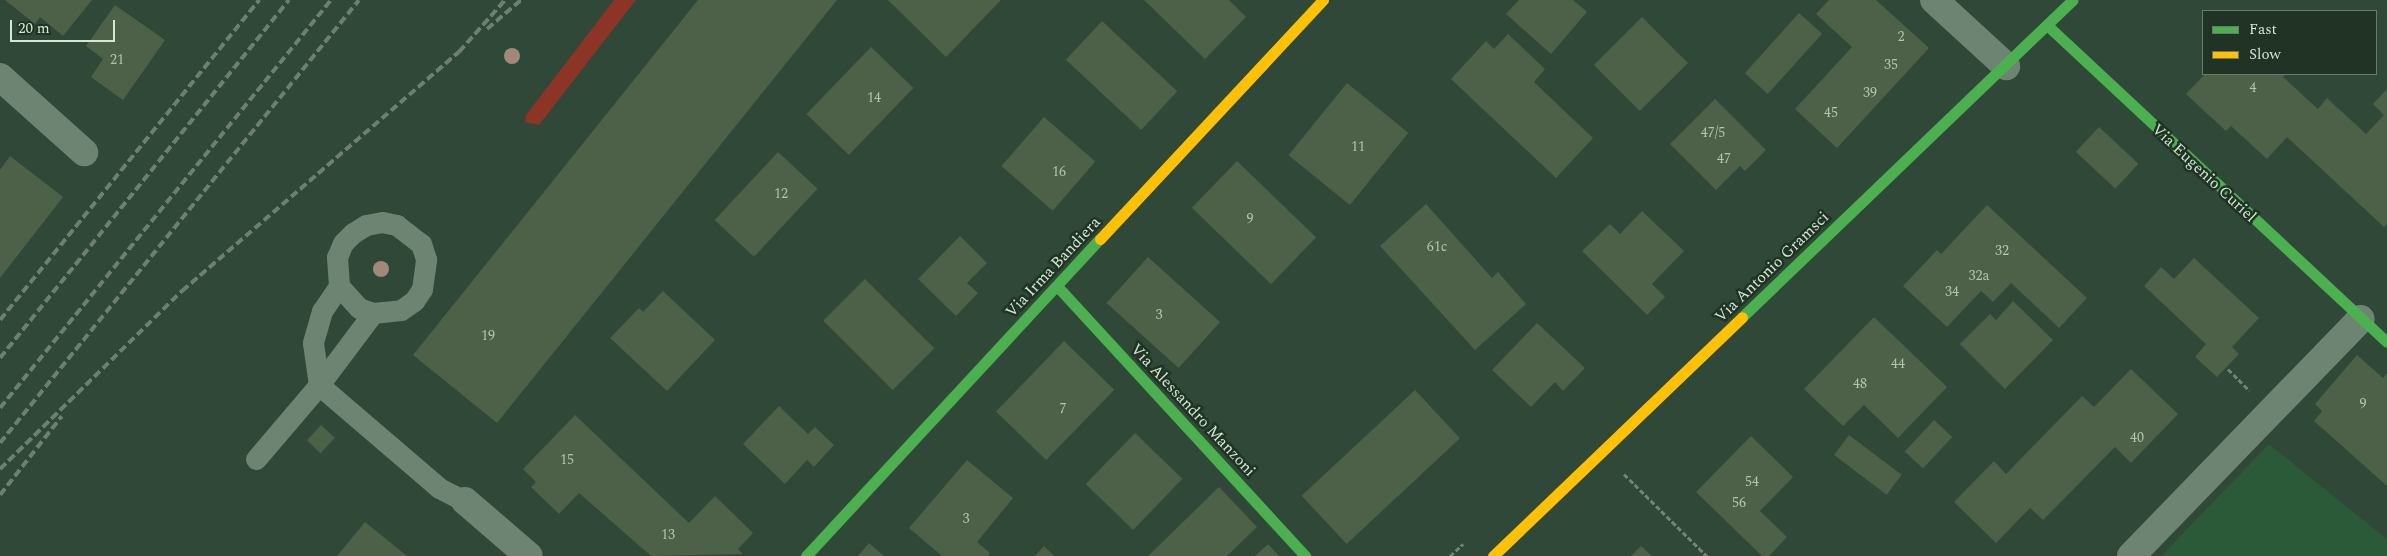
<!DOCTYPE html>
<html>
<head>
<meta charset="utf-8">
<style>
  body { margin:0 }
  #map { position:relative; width:2387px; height:556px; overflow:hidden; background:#304837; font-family:Spectral,serif }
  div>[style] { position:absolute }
  .built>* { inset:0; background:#2a5a37 }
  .green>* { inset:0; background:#8c3426 }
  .building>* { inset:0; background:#4d6048; transform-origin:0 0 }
  .path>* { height:3px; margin-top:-1.5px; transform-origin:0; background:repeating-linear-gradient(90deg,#718476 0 5px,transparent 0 7.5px) }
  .lane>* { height:21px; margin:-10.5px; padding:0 10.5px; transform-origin:10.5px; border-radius:10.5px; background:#6e8473 }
  .street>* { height:28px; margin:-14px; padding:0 14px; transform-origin:14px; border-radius:14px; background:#6e8473 }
  .fast>* { height:11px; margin:-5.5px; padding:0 5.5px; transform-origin:5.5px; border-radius:5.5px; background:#4caf50 }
  .slow>* { height:11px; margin:-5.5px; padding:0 5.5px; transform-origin:5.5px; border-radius:5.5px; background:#ffc107 }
  .rail>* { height:4px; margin-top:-2px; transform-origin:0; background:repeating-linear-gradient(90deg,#6c7f70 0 8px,transparent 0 12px) }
  .trees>* { width:16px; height:16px; margin:-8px; border-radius:50%; background:#a0897b }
  span { translate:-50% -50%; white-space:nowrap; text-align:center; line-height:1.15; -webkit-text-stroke:5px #203324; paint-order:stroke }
  .number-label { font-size:14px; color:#afc6b1 }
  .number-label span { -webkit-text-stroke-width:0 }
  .street-label { font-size:16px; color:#d0e8d4 }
  .legend { position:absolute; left:2202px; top:10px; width:175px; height:65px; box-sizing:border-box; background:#203324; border:1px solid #667b6a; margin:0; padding:6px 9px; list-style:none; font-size:15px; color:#d0e8d4 }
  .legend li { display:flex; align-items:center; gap:10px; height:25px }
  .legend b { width:25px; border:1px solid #667b6a }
  .scale { position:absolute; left:10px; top:20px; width:105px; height:22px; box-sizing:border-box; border:2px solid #d0e8d4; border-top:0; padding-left:6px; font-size:15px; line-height:18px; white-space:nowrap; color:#d0e8d4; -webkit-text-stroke:4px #203324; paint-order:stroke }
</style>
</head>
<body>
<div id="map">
  <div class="built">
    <i style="clip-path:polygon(2269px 444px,2387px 539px,2387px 556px,2161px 556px)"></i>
  </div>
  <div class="green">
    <i style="clip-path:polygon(614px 0,636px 0,539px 125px,525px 122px,526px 115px)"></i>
  </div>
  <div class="building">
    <i style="clip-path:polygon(5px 0,92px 0,63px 36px,40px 17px,35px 24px)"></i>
    <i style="clip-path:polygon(698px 0,837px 0,497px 423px,413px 355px)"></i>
    <i style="clip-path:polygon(888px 0,1001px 0,946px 57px)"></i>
    <i style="clip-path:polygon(1144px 0,1229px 0,1246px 17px,1205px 59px)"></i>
    <i style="clip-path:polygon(1519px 0,1573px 0,1587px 12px,1551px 54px,1506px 14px)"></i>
    <i style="clip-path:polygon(1829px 0,1876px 0,1929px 48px,1837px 148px,1795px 109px,1852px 47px,1816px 14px)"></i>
    <i style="clip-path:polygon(115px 5px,165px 40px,123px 100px,91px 77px,103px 59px,86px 46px)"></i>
    <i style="left:1799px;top:13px;width:31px;height:81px;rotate:42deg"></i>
    <i style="left:1642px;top:17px;width:65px;height:68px;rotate:45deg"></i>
    <i style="left:1102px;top:21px;width:103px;height:53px;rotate:43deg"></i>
    <i style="clip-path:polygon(1508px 34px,1545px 69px,1534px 82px,1593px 138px,1556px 178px,1451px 79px,1486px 41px,1494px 49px)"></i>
    <i style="left:871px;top:47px;width:59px;height:93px;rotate:44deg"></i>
    <i style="clip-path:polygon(2205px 74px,2286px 74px,2283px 77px,2318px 109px,2327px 98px,2366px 134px,2384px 115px,2373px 104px,2387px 89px,2387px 224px,2384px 227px,2287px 137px,2267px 159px,2231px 126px,2226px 131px,2186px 94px)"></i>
    <i style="left:1347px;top:83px;width:79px;height:93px;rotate:39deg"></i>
    <i style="clip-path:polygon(1715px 99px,1766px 150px,1745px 171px,1740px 166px,1716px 190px,1670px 144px)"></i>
    <i style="left:1044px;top:117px;width:68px;height:65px;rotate:41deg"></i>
    <i style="left:2099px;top:127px;width:54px;height:34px;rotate:43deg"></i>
    <i style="left:778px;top:152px;width:54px;height:93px;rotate:43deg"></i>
    <i style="clip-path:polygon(10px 156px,63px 197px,0 278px,0 170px)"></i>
    <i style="left:1237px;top:161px;width:110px;height:65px;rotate:44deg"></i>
    <i style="clip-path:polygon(1426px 204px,1492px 278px,1498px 272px,1526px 304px,1475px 350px,1380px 246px)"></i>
    <i style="clip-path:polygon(1987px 205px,2087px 298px,2059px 328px,2011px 283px,1993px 302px,1981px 291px,1947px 327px,1903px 286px,1937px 250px,1941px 254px)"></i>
    <i style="clip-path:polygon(1642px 211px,1684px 251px,1652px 284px,1665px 297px,1647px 315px,1582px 251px,1610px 224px,1620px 234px)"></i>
    <i style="clip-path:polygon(960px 236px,987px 263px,967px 283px,978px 293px,956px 316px,918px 279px)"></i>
    <i style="left:1148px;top:257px;width:97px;height:62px;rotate:42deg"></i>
    <i style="clip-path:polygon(2194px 258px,2259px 318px,2232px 347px,2239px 354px,2217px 377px,2195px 357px,2206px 344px,2144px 286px,2161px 267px,2174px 279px)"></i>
    <i style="left:865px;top:279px;width:98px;height:59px;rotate:45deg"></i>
    <i style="clip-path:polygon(663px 291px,715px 340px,667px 391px,610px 338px,639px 308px,643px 312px)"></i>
    <i style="clip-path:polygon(2013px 301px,2053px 340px,2005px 389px,1960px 344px,1990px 314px,1996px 320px)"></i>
    <i style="clip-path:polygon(1874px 317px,1947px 387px,1898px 438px,1864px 405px,1843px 426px,1804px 389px)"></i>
    <i style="clip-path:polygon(1537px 323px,1585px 368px,1563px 391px,1555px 382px,1531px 407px,1492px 370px)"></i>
    <i style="left:1064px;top:341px;width:70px;height:98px;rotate:44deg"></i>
    <i style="clip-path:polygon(2357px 355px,2383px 378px,2387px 373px,2387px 486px,2314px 421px,2322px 411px,2315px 404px)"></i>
    <i style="clip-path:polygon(2131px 369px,2178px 414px,2131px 463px,2115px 447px,2043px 520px,2030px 508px,1996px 543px,1954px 502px,1994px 461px,2006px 474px,2082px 396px,2094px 407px)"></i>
    <i style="left:1415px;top:390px;width:66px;height:155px;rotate:47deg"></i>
    <i style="clip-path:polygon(779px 406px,808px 434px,815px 427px,834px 445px,814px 467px,807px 460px,785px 484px,743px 444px)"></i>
    <i style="clip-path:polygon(575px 415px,689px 523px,715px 496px,753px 533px,738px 549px,743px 554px,651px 556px,579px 493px,559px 514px,531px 487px,536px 482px,523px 469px)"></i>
    <i style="left:1934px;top:420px;width:25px;height:43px;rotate:43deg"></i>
    <i style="left:321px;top:425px;width:19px;height:21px;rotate:43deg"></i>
    <i style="left:1135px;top:433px;width:66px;height:71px;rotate:44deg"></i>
    <i style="left:1849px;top:435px;width:66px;height:25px;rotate:37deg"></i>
    <i style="clip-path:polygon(1751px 436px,1793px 477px,1760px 511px,1787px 537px,1769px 556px,1762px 556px,1696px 492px)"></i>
    <i style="clip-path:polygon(967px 460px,1013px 498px,977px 542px,990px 553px,988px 556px,942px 556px,909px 528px)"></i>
    <i style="clip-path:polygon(1219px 487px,1257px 527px,1227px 556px,1148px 556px)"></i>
    <i style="clip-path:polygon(365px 522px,407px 556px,337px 556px)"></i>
    <i style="clip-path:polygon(869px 543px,884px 556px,858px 556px)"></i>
    <i style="clip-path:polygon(1268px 544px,1279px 556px,1255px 556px)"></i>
    <i style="clip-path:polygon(1044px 546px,1054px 556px,1035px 556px)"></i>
    <i style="clip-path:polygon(1641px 546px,1652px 556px,1631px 556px)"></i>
  </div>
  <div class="path">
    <i style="left:2228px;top:369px;width:30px;rotate:45deg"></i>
    <i style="left:1624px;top:474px;width:117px;rotate:44.7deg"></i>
    <i style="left:1450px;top:556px;width:18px;rotate:-43deg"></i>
  </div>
  <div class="lane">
    <i style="left:339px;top:286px;width:30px;rotate:48deg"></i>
    <i style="left:359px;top:308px;width:15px;rotate:20deg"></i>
    <i style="left:373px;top:313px;width:28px;rotate:-6deg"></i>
    <i style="left:401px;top:310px;width:16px;rotate:-35deg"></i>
    <i style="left:414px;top:301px;width:14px;rotate:-56deg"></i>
    <i style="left:422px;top:289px;width:30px;rotate:-82deg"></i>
    <i style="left:426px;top:259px;width:16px;rotate:-108deg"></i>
    <i style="left:421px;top:244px;width:31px;rotate:-142deg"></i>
    <i style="left:397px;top:225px;width:15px;rotate:-169deg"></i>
    <i style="left:382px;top:222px;width:16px;rotate:169deg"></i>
    <i style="left:366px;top:225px;width:15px;rotate:148deg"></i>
    <i style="left:353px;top:233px;width:14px;rotate:135deg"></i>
    <i style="left:343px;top:243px;width:15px;rotate:113deg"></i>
    <i style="left:337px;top:257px;width:29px;rotate:86deg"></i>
    <i style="left:339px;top:286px;width:30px;rotate:124deg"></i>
    <i style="left:322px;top:311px;width:33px;rotate:106deg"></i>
    <i style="left:313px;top:343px;width:42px;rotate:81.9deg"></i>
    <i style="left:319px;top:385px;width:158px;rotate:40.6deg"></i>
    <i style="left:439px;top:488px;width:29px;rotate:27deg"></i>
    <i style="left:256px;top:459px;width:97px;rotate:-49.6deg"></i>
    <i style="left:319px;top:385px;width:90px;rotate:-53.1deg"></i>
  </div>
  <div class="street">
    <i style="left:1934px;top:0;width:98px;rotate:42.5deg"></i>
    <i style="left:0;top:77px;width:113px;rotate:41.8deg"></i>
    <i style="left:465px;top:501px;width:84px;rotate:40.7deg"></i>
    <i style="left:2131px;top:556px;width:330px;rotate:-45.9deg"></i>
  </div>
  <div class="fast">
    <i style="left:2048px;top:26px;width:463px;rotate:43deg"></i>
    <i style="left:1057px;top:286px;width:367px;rotate:47.4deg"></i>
    <i style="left:1742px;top:317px;width:458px;rotate:-43.8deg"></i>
    <i style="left:806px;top:556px;width:432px;rotate:-47.2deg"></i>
  </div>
  <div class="slow">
    <i style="left:1100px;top:239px;width:327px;rotate:-47deg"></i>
    <i style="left:1493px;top:556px;width:345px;rotate:-43.8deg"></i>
  </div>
  <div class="rail">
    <i style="left:487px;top:29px;width:45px;rotate:-40.5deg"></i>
    <i style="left:0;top:320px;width:412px;rotate:-51deg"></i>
    <i style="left:0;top:358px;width:460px;rotate:-51.1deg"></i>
    <i style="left:0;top:408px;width:525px;rotate:-50.95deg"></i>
    <i style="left:0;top:443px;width:570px;rotate:-50.98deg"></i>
    <i style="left:0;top:469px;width:255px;rotate:-44.4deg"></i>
    <i style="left:182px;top:291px;width:366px;rotate:-40.8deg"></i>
    <i style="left:459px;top:52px;width:69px;rotate:-48.5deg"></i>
    <i style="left:0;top:495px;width:100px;rotate:-51.9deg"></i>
  </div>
  <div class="trees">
    <i style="left:512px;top:56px"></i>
    <i style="left:381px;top:269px"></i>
  </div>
  <div class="number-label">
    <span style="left:1901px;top:37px">2</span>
    <span style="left:117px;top:60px">21</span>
    <span style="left:1891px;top:65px">35</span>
    <span style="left:2253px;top:88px">4</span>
    <span style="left:1870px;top:93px">39</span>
    <span style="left:874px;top:98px">14</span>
    <span style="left:1831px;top:113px">45</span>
    <span style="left:1713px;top:133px">47/5</span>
    <span style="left:1358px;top:147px">11</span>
    <span style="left:1724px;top:159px">47</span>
    <span style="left:1059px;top:172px">16</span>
    <span style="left:781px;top:194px">12</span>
    <span style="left:1250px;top:219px">9</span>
    <span style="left:1437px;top:247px">61c</span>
    <span style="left:2002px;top:251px">32</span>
    <span style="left:1979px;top:276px">32a</span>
    <span style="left:1952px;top:292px">34</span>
    <span style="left:1159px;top:315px">3</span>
    <span style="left:488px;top:336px">19</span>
    <span style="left:1898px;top:364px">44</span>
    <span style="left:1860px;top:384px">48</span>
    <span style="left:2363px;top:404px">9</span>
    <span style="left:1063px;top:409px">7</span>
    <span style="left:2137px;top:438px">40</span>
    <span style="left:567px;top:460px">15</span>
    <span style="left:1752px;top:482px">54</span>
    <span style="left:1739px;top:503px">56</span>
    <span style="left:966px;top:519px">3</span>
    <span style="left:668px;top:535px">13</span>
  </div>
  <div class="street-label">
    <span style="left:2204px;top:173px;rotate:43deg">Via Eugenio Curiel</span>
    <span style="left:1053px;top:267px;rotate:-47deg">Via Irma Bandiera</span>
    <span style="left:1772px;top:267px;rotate:-44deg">Via Antonio Gramsci</span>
    <span style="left:1193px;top:410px;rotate:47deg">Via Alessandro Manzoni</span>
  </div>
  <ul class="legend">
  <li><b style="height:6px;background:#4caf50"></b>Fast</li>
  <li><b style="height:6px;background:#ffc107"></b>Slow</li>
  </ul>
  <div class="scale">20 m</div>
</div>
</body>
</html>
